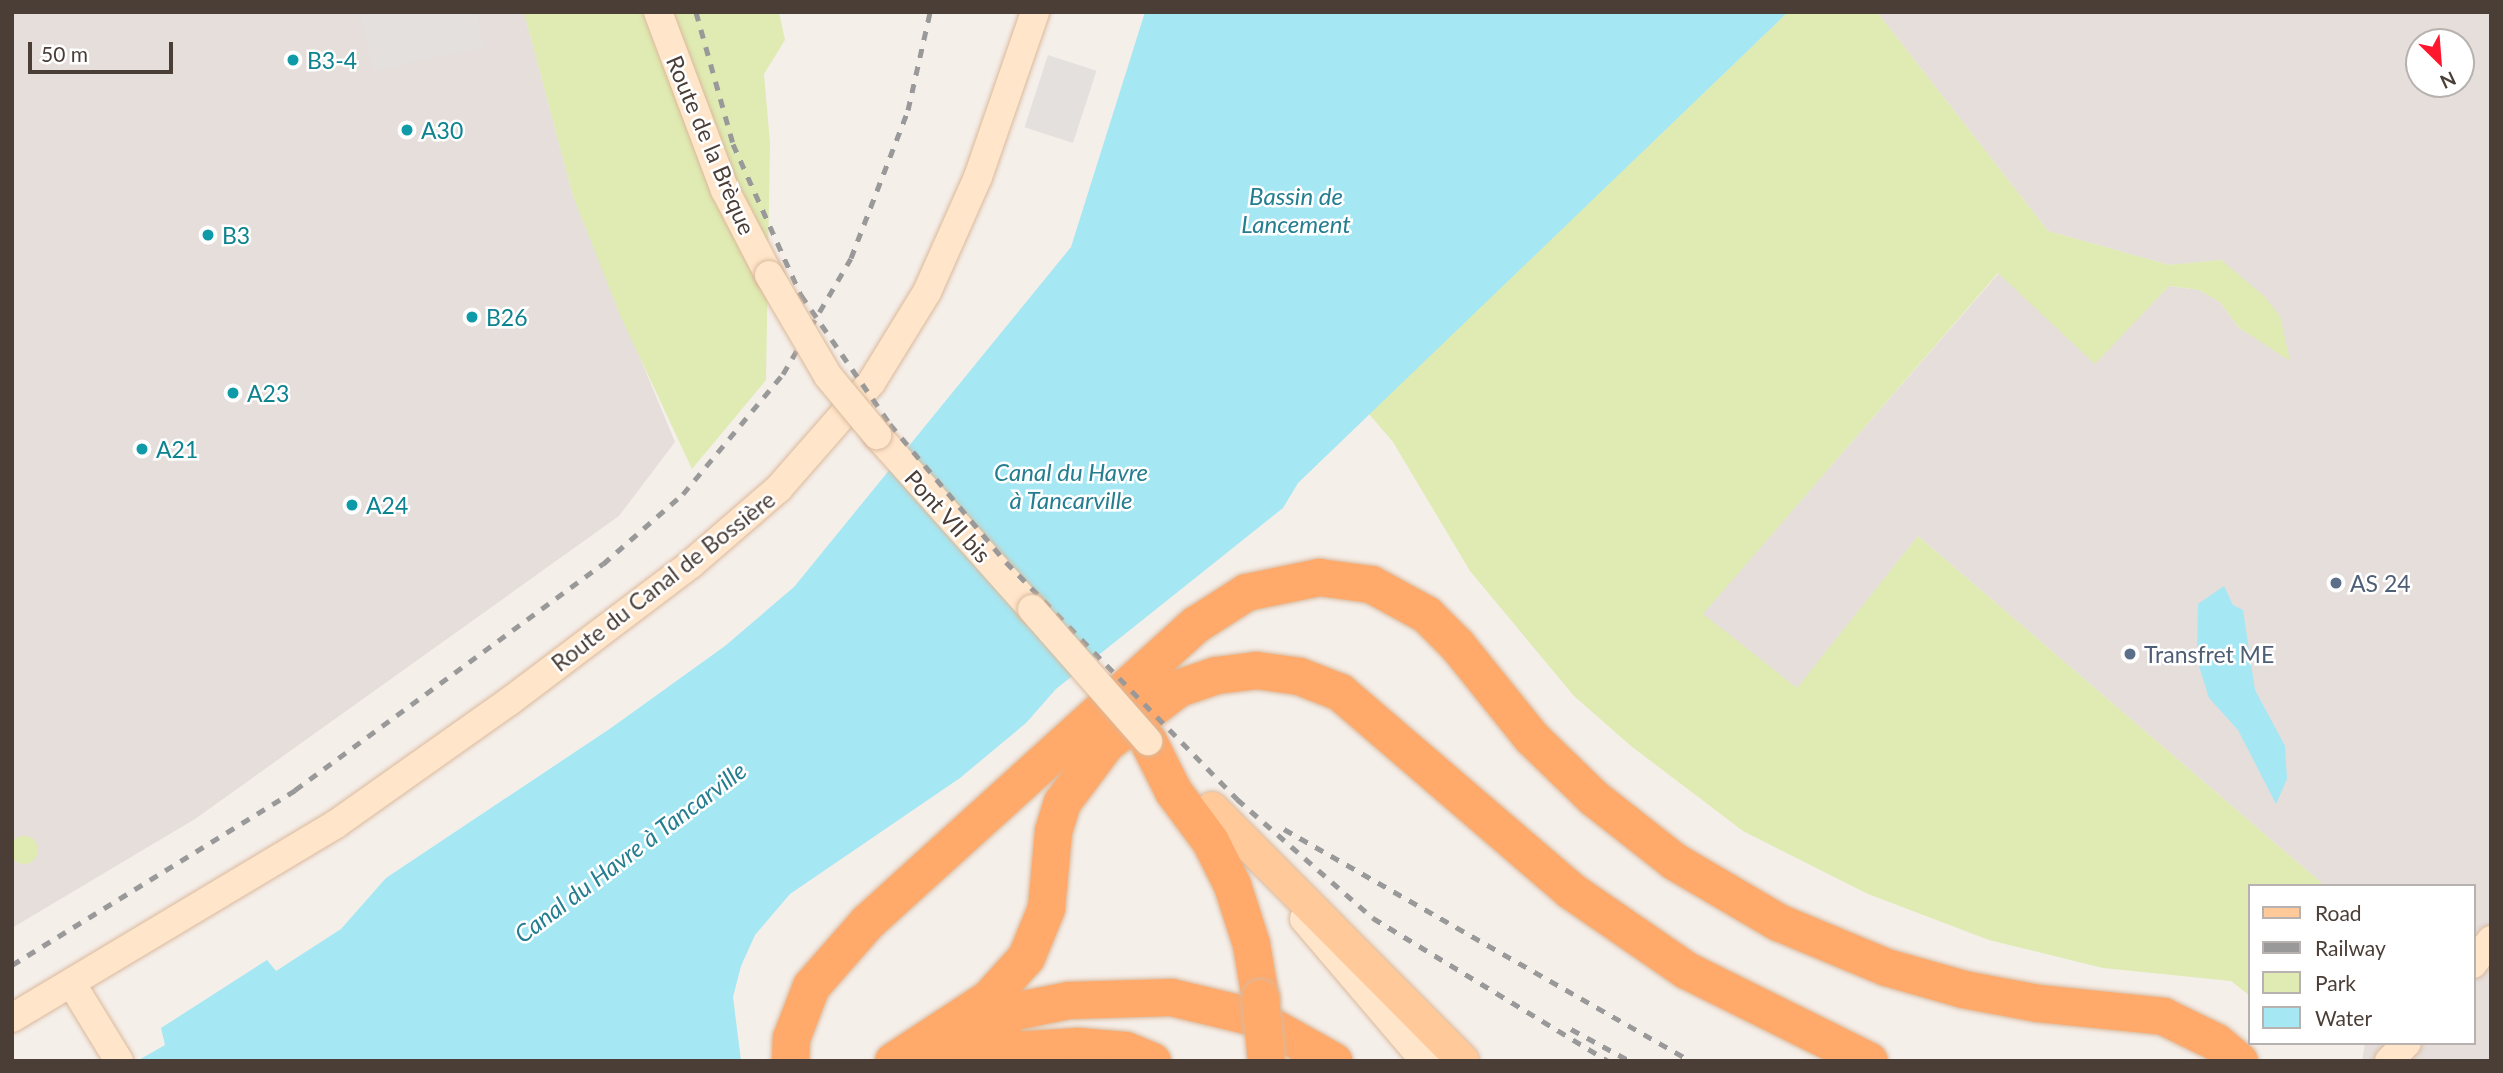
<!DOCTYPE html>
<html>
<head>
<meta charset="utf-8">
<style>
  body { margin:0 }
  #map { position:relative; width:2503px; height:1073px; overflow:hidden; background:#f5efea; font-family:Lato,sans-serif }
  div>[style] { position:absolute }
  .industrial>* { inset:0; background:#e5dedb }
  .green>* { inset:0; background:#dfebb2 }
  .round { border-radius:50% }
  .parking>* { inset:0; background:#e4e0de; transform-origin:0 0 }
  .water>* { inset:0; background:#a5e7f3 }
  .roads { filter:drop-shadow(0 0 2px #dab99b) drop-shadow(0 0 2px #dab99b) }
  .secondary>* { height:28px; margin:-14px; padding:0 14px; transform-origin:14px; border-radius:14px; background:#ffe5ca }
  .primary>* { height:32px; margin:-16px; padding:0 16px; transform-origin:16px; border-radius:16px; background:#ffc999 }
  .highway>* { height:37px; margin:-18.5px; padding:0 18.5px; transform-origin:18.5px; border-radius:18.5px; background:#ffa96b }
  .rail>* { height:5px; margin-top:-2.5px; transform-origin:0; background:repeating-linear-gradient(90deg,#999 0 9px,transparent 0 18px) }
  .bridges { filter:drop-shadow(0 0 2px #dab99b) drop-shadow(0 0 2px #dab99b) }
  .secondary-bridge>* { height:28px; margin:-14px; padding:0 14px; transform-origin:14px; border-radius:14px; background:#ffe5ca }
  .highway-bridge>* { height:37px; margin:-18.5px; padding:0 18.5px; transform-origin:18.5px; border-radius:18.5px; background:#ffa96b }
  .dots>* { width:19px; height:19px; translate:-50% -50%; box-sizing:border-box; border:4px solid #fff; border-radius:50% }
  span { translate:-50% -50%; white-space:nowrap; text-align:center; line-height:1.15; -webkit-text-stroke:5px #fff; paint-order:stroke }
  .culture-label { font-size:23px; color:#0d838f }
  .left { translate:0 -50%; text-align:left }
  .street-label { font-size:23px; color:#4a3e37 }
  .service-label { font-size:23px; color:#4e5e75 }
  .water-label { font-size:24px; color:#257e90; font-style:italic }
  .frame { position:absolute; inset:0; border:14px solid #4a3e37; pointer-events:none }
  .legend { position:absolute; left:2248px; top:884px; width:228px; height:161px; box-sizing:border-box; background:#fff; border:2px solid #b7b2af; margin:0; padding:9px 12px; list-style:none; font-size:21px; color:#4a3e37 }
  .legend li { display:flex; align-items:center; gap:14px; height:35px }
  .legend b { width:35px; border:2px solid #b7b2af }
  .north { position:absolute; left:2405px; top:28px; width:70px; height:70px; box-sizing:border-box; background:#fff; border:2px solid #b7b2af; border-radius:50%; rotate:155deg; font-size:19px; font-weight:700; line-height:28px; text-align:center; color:#4a3e37 }
  .north::after { content:''; display:block; margin:auto; width:24px; height:32px; background:#ff172e; clip-path:polygon(50% 0,100% 100%,50% 72%,0 100%) }
  .scale { position:absolute; left:28px; top:42px; width:145px; height:32px; box-sizing:border-box; border:4px solid #4a3e37; border-top:0; padding-left:9px; font-size:21px; line-height:24px; white-space:nowrap; color:#4a3e37; -webkit-text-stroke:5px #fff; paint-order:stroke }
</style>
</head>
<body>
<div id="map">
  <div class="industrial">
    <i style="clip-path:polygon(12px 12px,524px 12px,573px 196px,675px 442px,619px 516px,195px 819px,12px 928px)"></i>
    <i style="clip-path:polygon(evenodd,1877px 12px,2491px 12px,2491px 1061px,2362px 1061px,2365px 1043px,2473px 1043px,2473px 886px,2325px 886px,1918px 536px,1797px 689px,1702px 614px,1999px 273px,2095px 363px,2169px 286px,2199px 290px,2220px 302px,2238px 327px,2290px 360px,2222px 260px,2169px 265px,2048px 231px,1877px 12px,2419px 42px,2461px 42px,2461px 84px,2419px 84px,2419px 42px)"></i>
  </div>
  <div class="green">
    <i style="clip-path:polygon(524px 12px,779px 12px,785px 40px,764px 74px,770px 143px,766px 380px,692px 469px,620px 315px,573px 196px)"></i>
    <i style="clip-path:polygon(1788px 12px,1877px 12px,2048px 231px,2169px 265px,2221px 260px,2264px 296px,2280px 316px,2290px 361px,2238px 327px,2220px 302px,2199px 290px,2169px 286px,2095px 364px,1998px 273px,1703px 614px,1797px 688px,1918px 536px,2325px 886px,2249px 886px,2249px 995px,2231px 981px,2103px 968px,1989px 940px,1868px 894px,1743px 831px,1631px 746px,1574px 696px,1470px 571px,1393px 442px,1369px 414px)"></i>
    <i class="round" style="left:10px;top:836px;width:28px;height:28px"></i>
  </div>
  <div class="parking">
    <i style="clip-path:polygon(360px 12px,476px 12px,484px 47px,373px 71px)"></i>
    <i style="left:1048px;top:55px;width:51px;height:76px;rotate:18deg"></i>
  </div>
  <div class="water">
    <i style="clip-path:polygon(1145px 12px,1788px 12px,1298px 483px,1283px 508px,1056px 689px,1026px 723px,960px 778px,790px 894px,755px 935px,741px 966px,733px 997px,741px 1061px,137px 1061px,165px 1045px,161px 1028px,267px 960px,276px 971px,341px 929px,386px 878px,611px 728px,725px 646px,794px 587px,1071px 247px)"></i>
    <i style="clip-path:polygon(2224px 586px,2233px 605px,2243px 610px,2255px 690px,2285px 746px,2287px 779px,2276px 804px,2238px 730px,2209px 698px,2197px 660px,2198px 604px)"></i>
  </div>
  <div class="roads">
    <div class="secondary">
      <i style="left:658px;top:12px;width:190px;rotate:69.4deg"></i>
      <i style="left:725px;top:190px;width:96px;rotate:62.6deg"></i>
      <i style="left:877px;top:435px;width:233px;rotate:48.3deg"></i>
      <i style="left:1304px;top:919px;width:187px;rotate:49.6deg"></i>
      <i style="left:2473px;top:964px;width:30px;rotate:-53deg"></i>
      <i style="left:72px;top:984px;width:90px;rotate:58.6deg"></i>
      <i style="left:12px;top:1018px;width:378px;rotate:-30.9deg"></i>
      <i style="left:336px;top:824px;width:213px;rotate:-35.3deg"></i>
      <i style="left:510px;top:701px;width:227px;rotate:-37.1deg"></i>
      <i style="left:691px;top:564px;width:116px;rotate:-40.8deg"></i>
      <i style="left:779px;top:488px;width:140px;rotate:-48.8deg"></i>
      <i style="left:871px;top:383px;width:107px;rotate:-58.4deg"></i>
      <i style="left:927px;top:292px;width:126px;rotate:-66.1deg"></i>
      <i style="left:978px;top:177px;width:175px;rotate:-70.9deg"></i>
      <i style="left:2389px;top:1061px;width:25px;rotate:-45deg"></i>
    </div>
    <div class="primary">
      <i style="left:1212px;top:808px;width:356px;rotate:45.2deg"></i>
    </div>
    <div class="highway">
      <i style="left:1148px;top:741px;width:56px;rotate:63.4deg"></i>
      <i style="left:1173px;top:791px;width:62px;rotate:53.5deg"></i>
      <i style="left:1210px;top:841px;width:49px;rotate:63.4deg"></i>
      <i style="left:1232px;top:885px;width:62px;rotate:72.1deg"></i>
      <i style="left:1251px;top:944px;width:55px;rotate:80.5deg"></i>
      <i style="left:968px;top:1029px;width:44px;rotate:-22.5deg"></i>
      <i style="left:1009px;top:1012px;width:60px;rotate:-11.5deg"></i>
      <i style="left:1068px;top:1000px;width:103px;rotate:-1.7deg"></i>
      <i style="left:1171px;top:997px;width:86px;rotate:13.4deg"></i>
      <i style="left:1255px;top:1017px;width:90px;rotate:29.4deg"></i>
      <i style="left:790px;top:1061px;width:23px;rotate:-88deg"></i>
      <i style="left:791px;top:1038px;width:56px;rotate:-69deg"></i>
      <i style="left:811px;top:986px;width:86px;rotate:-48.8deg"></i>
      <i style="left:868px;top:921px;width:442px;rotate:-42.2deg"></i>
      <i style="left:1196px;top:624px;width:59px;rotate:-32.6deg"></i>
      <i style="left:1246px;top:592px;width:75px;rotate:-11.6deg"></i>
      <i style="left:1319px;top:577px;width:52px;rotate:7.7deg"></i>
      <i style="left:1371px;top:584px;width:63px;rotate:28.6deg"></i>
      <i style="left:1426px;top:614px;width:44px;rotate:45deg"></i>
      <i style="left:1457px;top:645px;width:118px;rotate:51.2deg"></i>
      <i style="left:1531px;top:737px;width:88px;rotate:44.1deg"></i>
      <i style="left:1594px;top:798px;width:102px;rotate:38.2deg"></i>
      <i style="left:1674px;top:861px;width:121px;rotate:30.4deg"></i>
      <i style="left:1778px;top:922px;width:117px;rotate:22.6deg"></i>
      <i style="left:1886px;top:967px;width:80px;rotate:15.9deg"></i>
      <i style="left:1963px;top:989px;width:76px;rotate:10.6deg"></i>
      <i style="left:2038px;top:1003px;width:126px;rotate:5.9deg"></i>
      <i style="left:2163px;top:1016px;width:59px;rotate:26.1deg"></i>
      <i style="left:2216px;top:1042px;width:30px;rotate:40deg"></i>
      <i style="left:893px;top:1061px;width:115px;rotate:-33.3deg"></i>
      <i style="left:989px;top:998px;width:55px;rotate:-47.9deg"></i>
      <i style="left:1026px;top:957px;width:53px;rotate:-67.8deg"></i>
      <i style="left:1046px;top:908px;width:77px;rotate:-84.8deg"></i>
      <i style="left:1053px;top:831px;width:30px;rotate:-73deg"></i>
      <i style="left:1062px;top:802px;width:74px;rotate:-53.3deg"></i>
      <i style="left:1106px;top:743px;width:91px;rotate:-37.4deg"></i>
      <i style="left:1178px;top:688px;width:40px;rotate:-18.9deg"></i>
      <i style="left:1216px;top:675px;width:40px;rotate:-7.1deg"></i>
      <i style="left:1256px;top:670px;width:43px;rotate:7.9deg"></i>
      <i style="left:1299px;top:676px;width:44px;rotate:21.3deg"></i>
      <i style="left:1340px;top:692px;width:303px;rotate:40.7deg"></i>
      <i style="left:1570px;top:890px;width:141px;rotate:34.6deg"></i>
      <i style="left:1686px;top:970px;width:204px;rotate:26.4deg"></i>
      <i style="left:944px;top:1061px;width:65px;rotate:-26.6deg"></i>
      <i style="left:977px;top:1061px;width:38px;rotate:-17deg"></i>
      <i style="left:1013px;top:1050px;width:65px;rotate:-3.5deg"></i>
      <i style="left:1078px;top:1046px;width:47px;rotate:4.9deg"></i>
      <i style="left:1125px;top:1050px;width:29px;rotate:22deg"></i>
    </div>
  </div>
  <div class="rail">
    <i style="left:696px;top:12px;width:137px;rotate:74.3deg"></i>
    <i style="left:733px;top:144px;width:166px;rotate:65.8deg"></i>
    <i style="left:801px;top:295px;width:157px;rotate:55.4deg"></i>
    <i style="left:890px;top:424px;width:180px;rotate:50deg"></i>
    <i style="left:1006px;top:562px;width:331px;rotate:45.7deg"></i>
    <i style="left:1237px;top:799px;width:181px;rotate:41.2deg"></i>
    <i style="left:1373px;top:918px;width:275px;rotate:31.3deg"></i>
    <i style="left:1284px;top:829px;width:468px;rotate:29.7deg"></i>
    <i style="left:12px;top:965px;width:333px;rotate:-31.7deg"></i>
    <i style="left:295px;top:790px;width:382px;rotate:-36.3deg"></i>
    <i style="left:603px;top:564px;width:106px;rotate:-41.2deg"></i>
    <i style="left:683px;top:494px;width:156px;rotate:-50.2deg"></i>
    <i style="left:783px;top:374px;width:134px;rotate:-59.6deg"></i>
    <i style="left:851px;top:258px;width:159px;rotate:-68.9deg"></i>
    <i style="left:908px;top:110px;width:100px;rotate:-77.3deg"></i>
    <i style="left:1571px;top:1029px;width:67px;rotate:28.5deg"></i>
  </div>
  <div class="bridges">
    <div class="secondary-bridge">
      <i style="left:769px;top:275px;width:117px;rotate:59.7deg"></i>
      <i style="left:828px;top:376px;width:77px;rotate:50.3deg"></i>
      <i style="left:1032px;top:609px;width:176px;rotate:48.7deg"></i>
    </div>
    <div class="highway-bridge">
      <i style="left:1260px;top:998px;width:63px;rotate:84.6deg"></i>
    </div>
  </div>
  <div class="dots">
    <i style="left:293px;top:60px;background:#0f9aa8"></i>
    <i style="left:407px;top:130px;background:#0f9aa8"></i>
    <i style="left:208px;top:235px;background:#0f9aa8"></i>
    <i style="left:472px;top:317px;background:#0f9aa8"></i>
    <i style="left:233px;top:393px;background:#0f9aa8"></i>
    <i style="left:142px;top:449px;background:#0f9aa8"></i>
    <i style="left:352px;top:505px;background:#0f9aa8"></i>
    <i style="left:2336px;top:583px;background:#5c6f8a"></i>
    <i style="left:2130px;top:654px;background:#5c6f8a"></i>
  </div>
  <div class="culture-label">
    <span class="left" style="left:307px;top:60px">B3-4</span>
    <span class="left" style="left:421px;top:130px">A30</span>
    <span class="left" style="left:222px;top:235px">B3</span>
    <span class="left" style="left:486px;top:317px">B26</span>
    <span class="left" style="left:247px;top:393px">A23</span>
    <span class="left" style="left:156px;top:449px">A21</span>
    <span class="left" style="left:366px;top:505px">A24</span>
  </div>
  <div class="street-label">
    <span style="left:711px;top:145px;rotate:67deg">Route de la Brèque</span>
    <span style="left:948px;top:516px;rotate:48deg">Pont VII bis</span>
    <span style="left:663px;top:581px;rotate:-38deg">Route du Canal de Bossière</span>
  </div>
  <div class="service-label">
    <span class="left" style="left:2350px;top:583px">AS 24</span>
    <span class="left" style="left:2144px;top:654px">Transfret ME</span>
  </div>
  <div class="water-label">
    <span style="left:1296px;top:210px">Bassin de<br>Lancement</span>
    <span style="left:1071px;top:486px">Canal du Havre<br>à Tancarville</span>
    <span style="left:630px;top:852px;rotate:-37deg">Canal du Havre à Tancarville</span>
  </div>
  <div class="frame"></div>
  <ul class="legend">
  <li><b style="height:9px;background:#ffc999"></b>Road</li>
  <li><b style="height:9px;background:#999"></b>Railway</li>
  <li><b style="height:19px;background:#dfebb2"></b>Park</li>
  <li><b style="height:19px;background:#a5e7f3"></b>Water</li>
  </ul>
  <div class="north">N</div>
  <div class="scale">50 m</div>
</div>
</body>
</html>
